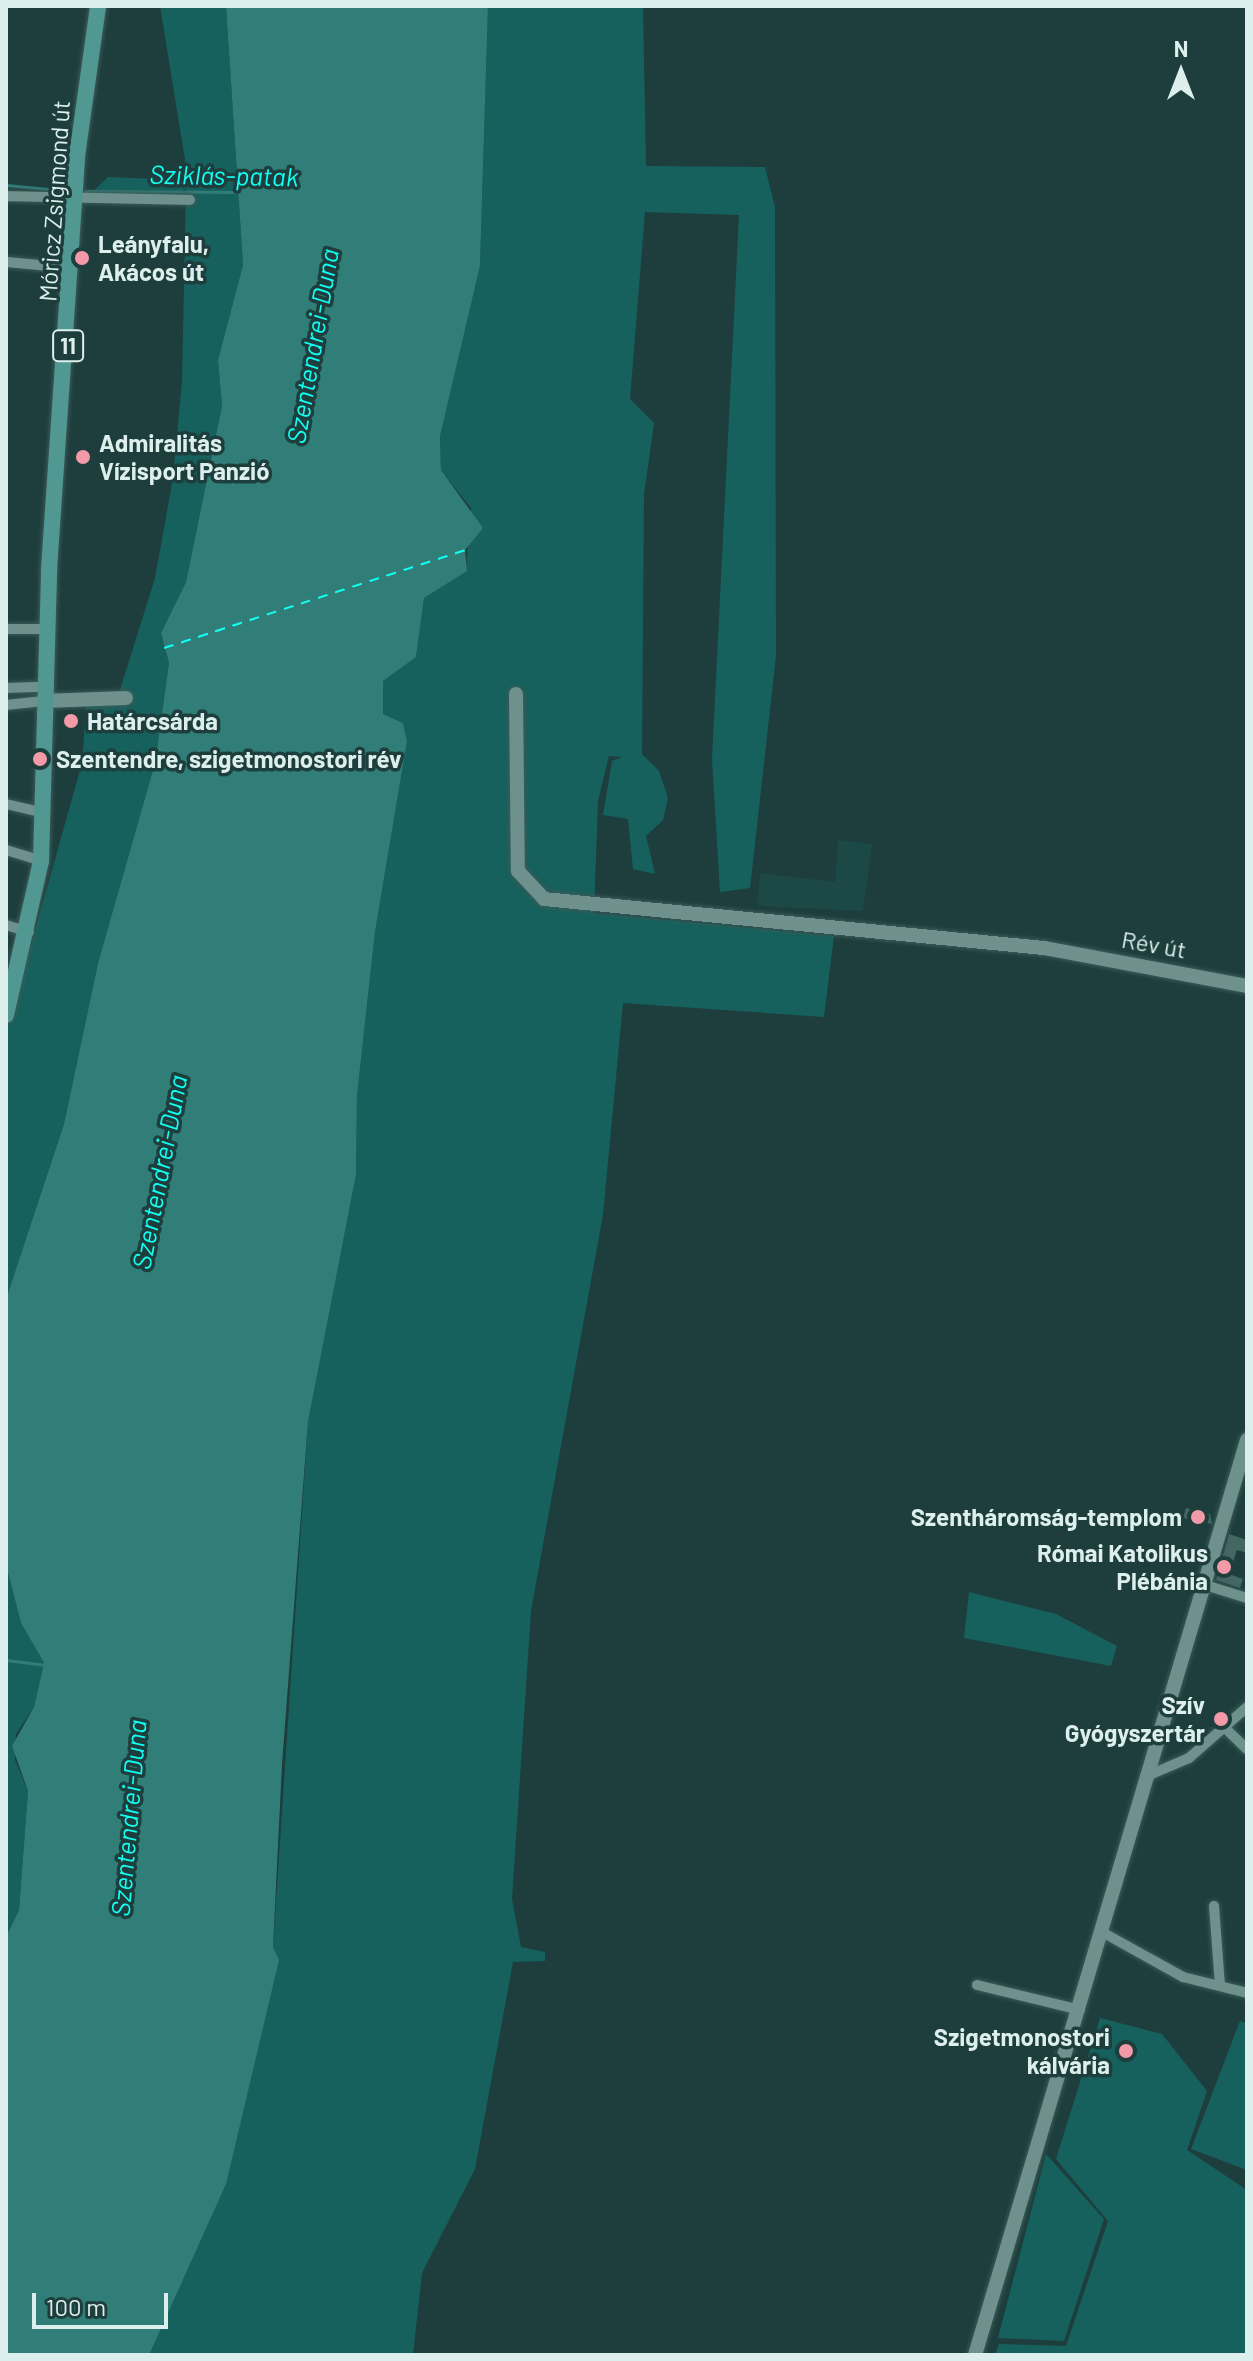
<!DOCTYPE html>
<html>
<head>
<meta charset="utf-8">
<style>
  body { margin:0 }
  #map { position:relative; width:1253px; height:2361px; overflow:hidden; background:#1d3e3c; font-family:Barlow,sans-serif }
  div>[style] { position:absolute }
  .built>* { inset:0; background:#1c4946 }
  .green>* { inset:0; background:#16615d }
  .water>* { inset:0; background:#317e78 }
  .stream>* { height:3px; margin:-1.5px; padding:0 1.5px; transform-origin:1.5px; border-radius:1.5px; background:#317e78 }
  .ferry>* { height:2px; margin-top:-1px; transform-origin:0; background:repeating-linear-gradient(90deg,#12fff3 0 10px,transparent 0 18px) }
  .building>* { inset:0; background:#456764 }
  .roads { filter:drop-shadow(0 0 2px #3b5a58) drop-shadow(0 0 2px #3b5a58) }
  .minor>* { height:10px; margin:-5px; padding:0 5px; transform-origin:5px; border-radius:5px; background:#6e918e }
  .tertiary>* { height:14px; margin:-7px; padding:0 7px; transform-origin:7px; border-radius:7px; background:#6e918e }
  .secondary>* { height:14px; margin:-7px; padding:0 7px; transform-origin:7px; border-radius:7px; background:#6e918e }
  .primary>* { height:16px; margin:-8px; padding:0 8px; transform-origin:8px; border-radius:8px; background:#519893 }
  .dots>* { width:22px; height:22px; translate:-50% -50%; box-sizing:border-box; border:4px solid #1d3e3c; border-radius:50% }
  span { translate:-50% -50%; white-space:nowrap; text-align:center; line-height:1.15; -webkit-text-stroke:7px #1d3e3c; paint-order:stroke }
  .shield-label span { padding:2px 6px; background:#1d3e3c; border:2px solid; border-radius:6px; -webkit-text-stroke-width:0 }
  .shield-label { font-size:22px; color:#ddefed; font-weight:700 }
  .street-label { font-size:24px; color:#ddefed }
  .poi-label { font-size:24px; color:#ddefed; font-weight:700 }
  .left { translate:0 -50%; text-align:left }
  .right { translate:-100% -50%; text-align:right }
  .water-label { font-size:26px; color:#12fff3; font-style:italic }
  .frame { position:absolute; inset:0; border:8px solid #ddefed; pointer-events:none }
  .north { position:absolute; left:1141px; top:32px; width:80px; height:80px; -webkit-text-stroke:6px #1d3e3c; paint-order:stroke; rotate:0deg; font-size:22px; font-weight:700; line-height:32px; text-align:center; color:#ddefed }
  .north::after { content:''; display:block; margin:auto; width:28px; height:36px; background:#ddefed; clip-path:polygon(50% 0,100% 100%,50% 72%,0 100%) }
  .scale { position:absolute; left:32px; top:2293px; width:136px; height:36px; box-sizing:border-box; border:4px solid #ddefed; border-top:0; padding-left:10px; font-size:24px; line-height:28px; white-space:nowrap; color:#ddefed; -webkit-text-stroke:6px #1d3e3c; paint-order:stroke }
</style>
</head>
<body>
<div id="map">
  <div class="built">
    <i style="clip-path:polygon(838px 840px,872px 844px,863px 911px,757px 906px,760px 873px,835px 882px)"></i>
  </div>
  <div class="green">
    <i style="clip-path:polygon(160px 6px,226px 6px,243px 265px,218px 360px,222px 406px,186px 582px,161px 633px,169px 663px,155px 763px,98px 963px,64px 1124px,6px 1299px,6px 1034px,82px 763px,87px 692px,119px 693px,155px 578px,173px 478px,182px 381px,186px 189px,173px 196px,89px 195px,108px 177px,157px 179px,186px 166px)"></i>
    <i style="clip-path:polygon(488px 6px,643px 6px,646px 166px,765px 167px,775px 207px,776px 656px,750px 888px,720px 892px,712px 759px,739px 215px,645px 212px,630px 399px,654px 423px,644px 494px,642px 754px,659px 771px,668px 798px,663px 820px,646px 836px,655px 874px,633px 869px,628px 819px,603px 815px,612px 761px,622px 757px,609px 756px,598px 801px,594px 913px,834px 936px,824px 1017px,623px 1003px,603px 1215px,531px 1611px,512px 1899px,521px 1947px,545px 1952px,545px 1961px,513px 1962px,475px 2169px,422px 2273px,413px 2355px,149px 2355px,273px 1947px,308px 1422px,356px 1175px,357px 1096px,375px 932px,407px 741px,403px 723px,383px 714px,383px 680px,416px 657px,424px 598px,466px 571px,471px 508px,441px 470px,440px 435px,480px 266px)"></i>
    <i style="clip-path:polygon(6px 1565px,21px 1623px,44px 1663px,34px 1707px,16px 1734px,15px 1760px,28px 1791px,19px 1910px,6px 1937px)"></i>
    <i style="clip-path:polygon(969px 1592px,1056px 1614px,1117px 1646px,1111px 1666px,964px 1638px)"></i>
    <i style="clip-path:polygon(1100px 2018px,1162px 2034px,1207px 2091px,1187px 2150px,1247px 2190px,1247px 2355px,995px 2355px,999px 2344px,1066px 2346px,1108px 2221px,1056px 2159px)"></i>
    <i style="clip-path:polygon(1240px 2021px,1247px 2023px,1247px 2170px,1191px 2149px)"></i>
    <i style="clip-path:polygon(1046px 2154px,1104px 2219px,1064px 2341px,998px 2338px)"></i>
  </div>
  <div class="water">
    <i style="clip-path:polygon(226px 6px,488px 6px,480px 266px,440px 436px,441px 470px,483px 528px,465px 550px,467px 571px,424px 598px,416px 657px,383px 681px,383px 714px,403px 723px,407px 741px,375px 932px,357px 1096px,356px 1175px,308px 1422px,282px 1764px,273px 1947px,279px 1960px,226px 2184px,149px 2355px,6px 2355px,6px 1937px,19px 1910px,28px 1791px,12px 1746px,34px 1707px,44px 1663px,21px 1623px,6px 1565px,6px 1299px,64px 1124px,98px 963px,155px 763px,169px 663px,161px 633px,186px 582px,222px 406px,218px 360px,243px 265px)"></i>
  </div>
  <div class="stream">
    <i style="left:6px;top:185px;width:53px;rotate:5.4deg"></i>
    <i style="left:85px;top:191px;width:156px;rotate:0.4deg"></i>
    <i style="left:6px;top:1660px;width:40px;rotate:7.1deg"></i>
  </div>
  <div class="ferry">
    <i style="left:164px;top:648px;width:317px;rotate:-18deg"></i>
  </div>
  <div class="building">
    <i style="clip-path:polygon(1186px 1508px,1210px 1514px,1212px 1524px,1183px 1518px)"></i>
    <i style="clip-path:polygon(1229px 1534px,1247px 1540px,1247px 1553px,1237px 1550px,1229px 1574px,1243px 1579px,1240px 1588px,1216px 1580px)"></i>
  </div>
  <div class="roads">
    <div class="minor">
      <i style="left:6px;top:196px;width:184px;rotate:1.2deg"></i>
      <i style="left:6px;top:262px;width:66px;rotate:5.2deg"></i>
      <i style="left:6px;top:629px;width:39px"></i>
      <i style="left:6px;top:688px;width:38px;rotate:-2deg"></i>
      <i style="left:6px;top:705px;width:38px;rotate:-6deg"></i>
      <i style="left:6px;top:804px;width:39px;rotate:13deg"></i>
      <i style="left:6px;top:850px;width:37px;rotate:17deg"></i>
      <i style="left:6px;top:925px;width:24px;rotate:17deg"></i>
      <i style="left:1202px;top:1584px;width:47px;rotate:17.3deg"></i>
      <i style="left:1225px;top:1728px;width:30px;rotate:44deg"></i>
      <i style="left:1147px;top:1776px;width:46px;rotate:-23.2deg"></i>
      <i style="left:1189px;top:1758px;width:77px;rotate:-41.3deg"></i>
      <i style="left:1214px;top:1906px;width:80px;rotate:85.7deg"></i>
      <i style="left:1102px;top:1932px;width:93px;rotate:29.1deg"></i>
      <i style="left:1183px;top:1977px;width:66px;rotate:14deg"></i>
      <i style="left:977px;top:1985px;width:106px;rotate:13.6deg"></i>
    </div>
    <div class="tertiary">
      <i style="left:516px;top:694px;width:177px;rotate:89.4deg"></i>
      <i style="left:518px;top:871px;width:38px;rotate:47deg"></i>
      <i style="left:544px;top:899px;width:502px;rotate:5.6deg"></i>
      <i style="left:1044px;top:948px;width:207px;rotate:10.6deg"></i>
      <i style="left:44px;top:701px;width:82px;rotate:-2.1deg"></i>
    </div>
    <div class="secondary">
      <i style="left:975px;top:2355px;width:955px;rotate:-73.44deg"></i>
    </div>
    <div class="primary">
      <i style="left:6px;top:1015px;width:158px;rotate:-77.2deg"></i>
      <i style="left:41px;top:861px;width:292px;rotate:-88.4deg"></i>
      <i style="left:49px;top:569px;width:421px;rotate:-86.1deg"></i>
      <i style="left:78px;top:149px;width:144px;rotate:-82deg"></i>
    </div>
  </div>
  <div class="dots">
    <i style="left:82px;top:258px;background:#f39aa9"></i>
    <i style="left:83px;top:457px;background:#f39aa9"></i>
    <i style="left:71px;top:721px;background:#f39aa9"></i>
    <i style="left:40px;top:759px;background:#f39aa9"></i>
    <i style="left:1198px;top:1517px;background:#f39aa9"></i>
    <i style="left:1224px;top:1567px;background:#f39aa9"></i>
    <i style="left:1221px;top:1719px;background:#f39aa9"></i>
    <i style="left:1126px;top:2051px;background:#f39aa9"></i>
  </div>
  <div class="shield-label">
    <span style="left:68px;top:346px">11</span>
  </div>
  <div class="street-label">
    <span style="left:54px;top:201px;rotate:-86deg">Móricz Zsigmond út</span>
    <span style="left:1154px;top:944px;rotate:10deg">Rév út</span>
  </div>
  <div class="poi-label">
    <span class="left" style="left:98px;top:258px">Leányfalu,<br>Akácos út</span>
    <span class="left" style="left:99px;top:457px">Admiralitás<br>Vízisport Panzió</span>
    <span class="left" style="left:87px;top:721px">Határcsárda</span>
    <span class="left" style="left:56px;top:759px">Szentendre, szigetmonostori rév</span>
    <span class="right" style="left:1182px;top:1517px">Szentháromság-templom</span>
    <span class="right" style="left:1208px;top:1567px">Római Katolikus<br>Plébánia</span>
    <span class="right" style="left:1205px;top:1719px">Szív<br>Gyógyszertár</span>
    <span class="right" style="left:1110px;top:2051px">Szigetmonostori<br>kálvária</span>
  </div>
  <div class="water-label">
    <span style="left:224px;top:175px;rotate:1deg">Sziklás-patak</span>
    <span style="left:312px;top:346px;rotate:-80deg">Szentendrei-Duna</span>
    <span style="left:159px;top:1172px;rotate:-79deg">Szentendrei-Duna</span>
    <span style="left:128px;top:1818px;rotate:-85deg">Szentendrei-Duna</span>
  </div>
  <div class="frame"></div>
  <div class="north">N</div>
  <div class="scale">100 m</div>
</div>
</body>
</html>
